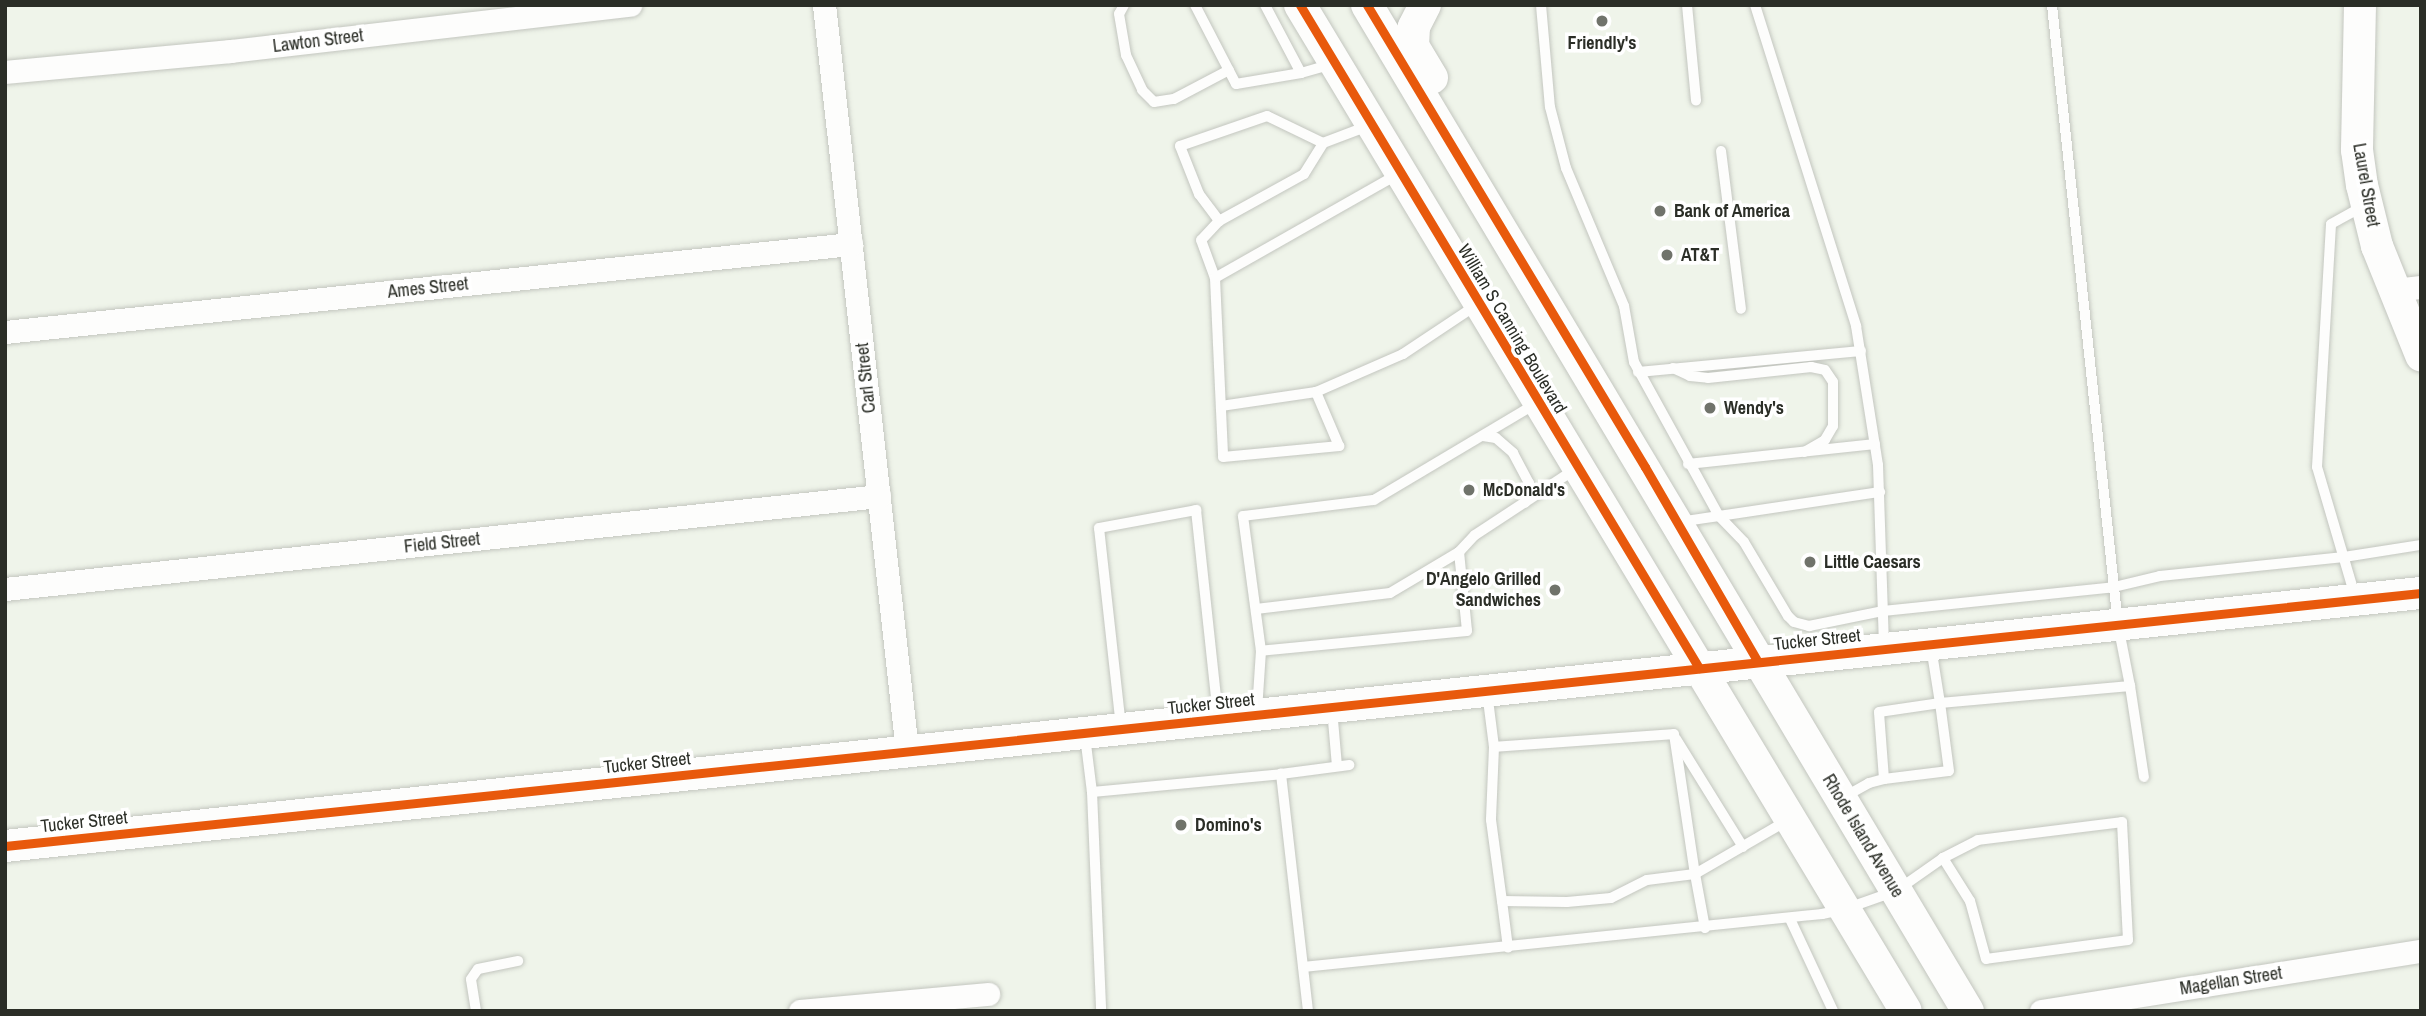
<!DOCTYPE html>
<html>
<head>
<meta charset="utf-8">
<style>
  body { margin:0 }
  #map { position:relative; width:2426px; height:1016px; overflow:hidden; background:#eff4ea; font-family:"Archivo Narrow",sans-serif }
  div>[style] { position:absolute }
  .roads { filter:drop-shadow(0 0 2px #c3c6bf) drop-shadow(0 0 2px #c3c6bf) }
  .lane>* { height:10px; margin:-5px; padding:0 5px; transform-origin:5px; border-radius:5px; background:#fdfdfc }
  .street>* { height:23px; margin:-11.5px; padding:0 11.5px; transform-origin:11.5px; border-radius:11.5px; background:#fdfdfc }
  .secondary>* { height:32px; margin:-16px; padding:0 16px; transform-origin:16px; border-radius:16px; background:#fdfdfc }
  .cycleway>* { height:9px; margin:-4.5px; padding:0 4.5px; transform-origin:4.5px; border-radius:4.5px; background:#e8590c }
  .dots>* { width:19px; height:19px; translate:-50% -50%; box-sizing:border-box; border:4px solid #fff; border-radius:50% }
  span { translate:-50% -50%; white-space:nowrap; text-align:center; line-height:1.15; -webkit-text-stroke:7px #fff; paint-order:stroke }
  .street-label { font-size:18px; color:#2b2e27 }
  .poi-label { font-size:18px; color:#2b2e27; font-weight:700 }
  .left { translate:0 -50%; text-align:left }
  .right { translate:-100% -50%; text-align:right }
  .frame { position:absolute; inset:0; border:7px solid #2b2e27; pointer-events:none }
</style>
</head>
<body>
<div id="map">
  <div class="roads">
    <div class="lane">
      <i style="left:1124px;top:5px;width:10px;rotate:119deg"></i>
      <i style="left:1119px;top:14px;width:42px;rotate:80.3deg"></i>
      <i style="left:1126px;top:55px;width:38px;rotate:65deg"></i>
      <i style="left:1142px;top:90px;width:17px;rotate:45deg"></i>
      <i style="left:1154px;top:102px;width:20px;rotate:-9deg"></i>
      <i style="left:1174px;top:99px;width:62px;rotate:-27.8deg"></i>
      <i style="left:1195px;top:5px;width:89px;rotate:62.6deg"></i>
      <i style="left:1236px;top:84px;width:66px;rotate:-9.6deg"></i>
      <i style="left:1265px;top:5px;width:77px;rotate:62.1deg"></i>
      <i style="left:1301px;top:73px;width:32px;rotate:-16deg"></i>
      <i style="left:1541px;top:5px;width:102px;rotate:85deg"></i>
      <i style="left:1550px;top:107px;width:63px;rotate:75.3deg"></i>
      <i style="left:1566px;top:168px;width:150px;rotate:67.2deg"></i>
      <i style="left:1624px;top:306px;width:57px;rotate:79.9deg"></i>
      <i style="left:1634px;top:362px;width:176px;rotate:61.1deg"></i>
      <i style="left:1719px;top:516px;width:40px;rotate:171.5deg"></i>
      <i style="left:1687px;top:5px;width:96px;rotate:84.6deg"></i>
      <i style="left:1755px;top:5px;width:337px;rotate:72.5deg"></i>
      <i style="left:1856px;top:326px;width:141px;rotate:81deg"></i>
      <i style="left:1878px;top:465px;width:181px;rotate:88.1deg"></i>
      <i style="left:1323px;top:143px;width:62px;rotate:-154.3deg"></i>
      <i style="left:1267px;top:116px;width:92px;rotate:161deg"></i>
      <i style="left:1180px;top:146px;width:52px;rotate:68.4deg"></i>
      <i style="left:1199px;top:194px;width:34px;rotate:53deg"></i>
      <i style="left:1219px;top:221px;width:97px;rotate:-28.9deg"></i>
      <i style="left:1304px;top:174px;width:36px;rotate:-58deg"></i>
      <i style="left:1323px;top:143px;width:48px;rotate:-20.7deg"></i>
      <i style="left:1721px;top:151px;width:159px;rotate:82.8deg"></i>
      <i style="left:1219px;top:221px;width:26px;rotate:133deg"></i>
      <i style="left:1201px;top:240px;width:40px;rotate:69.8deg"></i>
      <i style="left:1215px;top:278px;width:179px;rotate:87.4deg"></i>
      <i style="left:1223px;top:457px;width:117px;rotate:-5.4deg"></i>
      <i style="left:1339px;top:446px;width:59px;rotate:-113.1deg"></i>
      <i style="left:1316px;top:392px;width:95px;rotate:-23.6deg"></i>
      <i style="left:1403px;top:354px;width:90px;rotate:-33.7deg"></i>
      <i style="left:1215px;top:278px;width:210px;rotate:-29.6deg"></i>
      <i style="left:1673px;top:368px;width:19px;rotate:25deg"></i>
      <i style="left:1690px;top:376px;width:18px;rotate:6deg"></i>
      <i style="left:1708px;top:378px;width:104px;rotate:-6.1deg"></i>
      <i style="left:1811px;top:367px;width:14px;rotate:12deg"></i>
      <i style="left:1825px;top:370px;width:14px;rotate:56deg"></i>
      <i style="left:1833px;top:382px;width:44px;rotate:90deg"></i>
      <i style="left:1833px;top:426px;width:16px;rotate:120deg"></i>
      <i style="left:1825px;top:440px;width:24px;rotate:150deg"></i>
      <i style="left:1638px;top:372px;width:224px;rotate:-5.4deg"></i>
      <i style="left:1221px;top:406px;width:96px;rotate:-8.4deg"></i>
      <i style="left:1483px;top:436px;width:13px;rotate:9deg"></i>
      <i style="left:1496px;top:438px;width:23px;rotate:41deg"></i>
      <i style="left:1513px;top:453px;width:34px;rotate:62deg"></i>
      <i style="left:1529px;top:483px;width:20px;rotate:101deg"></i>
      <i style="left:1688px;top:464px;width:188px;rotate:-6.1deg"></i>
      <i style="left:1719px;top:516px;width:36px;rotate:46deg"></i>
      <i style="left:1744px;top:542px;width:86px;rotate:59.3deg"></i>
      <i style="left:1788px;top:616px;width:8px;rotate:45deg"></i>
      <i style="left:1794px;top:622px;width:16px;rotate:15deg"></i>
      <i style="left:1809px;top:626px;width:76px;rotate:-11.5deg"></i>
      <i style="left:1883px;top:611px;width:232px;rotate:-5.9deg"></i>
      <i style="left:2114px;top:587px;width:47px;rotate:-13.4deg"></i>
      <i style="left:2160px;top:576px;width:185px;rotate:-5.9deg"></i>
      <i style="left:2344px;top:557px;width:78px;rotate:-8.9deg"></i>
      <i style="left:1719px;top:516px;width:163px;rotate:-8.5deg"></i>
      <i style="left:1459px;top:552px;width:79px;rotate:84.2deg"></i>
      <i style="left:1467px;top:631px;width:207px;rotate:174.5deg"></i>
      <i style="left:1261px;top:651px;width:136px;rotate:-97.6deg"></i>
      <i style="left:1243px;top:516px;width:132px;rotate:-7deg"></i>
      <i style="left:1374px;top:500px;width:187px;rotate:-30.8deg"></i>
      <i style="left:2355px;top:596px;width:134px;rotate:-106.4deg"></i>
      <i style="left:2317px;top:467px;width:243px;rotate:-86.7deg"></i>
      <i style="left:2331px;top:224px;width:37px;rotate:-29deg"></i>
      <i style="left:1256px;top:609px;width:135px;rotate:-6.8deg"></i>
      <i style="left:1390px;top:593px;width:80px;rotate:-30.7deg"></i>
      <i style="left:1459px;top:552px;width:23px;rotate:-47deg"></i>
      <i style="left:1475px;top:535px;width:122px;rotate:-33.3deg"></i>
      <i style="left:2130px;top:686px;width:92px;rotate:81.3deg"></i>
      <i style="left:1487px;top:692px;width:55px;rotate:82.7deg"></i>
      <i style="left:1494px;top:747px;width:180px;rotate:-4.1deg"></i>
      <i style="left:1674px;top:734px;width:142px;rotate:81.5deg"></i>
      <i style="left:1695px;top:874px;width:108px;rotate:-30.1deg"></i>
      <i style="left:1332px;top:709px;width:57px;rotate:85deg"></i>
      <i style="left:1257px;top:711px;width:60px;rotate:-86.2deg"></i>
      <i style="left:1121px;top:727px;width:200px;rotate:-96.3deg"></i>
      <i style="left:1099px;top:528px;width:99px;rotate:-10.5deg"></i>
      <i style="left:1196px;top:510px;width:207px;rotate:83.9deg"></i>
      <i style="left:1085px;top:736px;width:56px;rotate:82.9deg"></i>
      <i style="left:1092px;top:792px;width:190px;rotate:-5.4deg"></i>
      <i style="left:1676px;top:739px;width:127px;rotate:58.2deg"></i>
      <i style="left:1494px;top:747px;width:73px;rotate:92.4deg"></i>
      <i style="left:1491px;top:820px;width:82px;rotate:82.3deg"></i>
      <i style="left:1502px;top:901px;width:65px;rotate:0.9deg"></i>
      <i style="left:1567px;top:902px;width:44px;rotate:-5.2deg"></i>
      <i style="left:1611px;top:898px;width:40px;rotate:-26.6deg"></i>
      <i style="left:1647px;top:880px;width:48px;rotate:-7.1deg"></i>
      <i style="left:1695px;top:874px;width:55px;rotate:79.5deg"></i>
      <i style="left:1884px;top:779px;width:65px;rotate:-7deg"></i>
      <i style="left:1949px;top:771px;width:69px;rotate:-97.5deg"></i>
      <i style="left:1940px;top:703px;width:191px;rotate:-5.1deg"></i>
      <i style="left:2130px;top:686px;width:62px;rotate:-101.1deg"></i>
      <i style="left:2118px;top:625px;width:624px;rotate:-96.08deg"></i>
      <i style="left:1092px;top:792px;width:219px;rotate:87.6deg"></i>
      <i style="left:1844px;top:797px;width:29px;rotate:-29deg"></i>
      <i style="left:1869px;top:783px;width:16px;rotate:-15deg"></i>
      <i style="left:1884px;top:779px;width:67px;rotate:-94.3deg"></i>
      <i style="left:1879px;top:712px;width:62px;rotate:-8.4deg"></i>
      <i style="left:1940px;top:703px;width:57px;rotate:-99.1deg"></i>
      <i style="left:1502px;top:901px;width:47px;rotate:82.7deg"></i>
      <i style="left:1790px;top:919px;width:102px;rotate:64.9deg"></i>
      <i style="left:1303px;top:967px;width:522px;rotate:-5.83deg"></i>
      <i style="left:1822px;top:914px;width:24px;rotate:-12deg"></i>
      <i style="left:1845px;top:909px;width:54px;rotate:-19.4deg"></i>
      <i style="left:1896px;top:891px;width:57px;rotate:-35.1deg"></i>
      <i style="left:1943px;top:858px;width:39px;rotate:-27deg"></i>
      <i style="left:1978px;top:840px;width:145px;rotate:-7.1deg"></i>
      <i style="left:2122px;top:822px;width:118px;rotate:87.1deg"></i>
      <i style="left:2128px;top:940px;width:143px;rotate:172.4deg"></i>
      <i style="left:1986px;top:959px;width:60px;rotate:-105.4deg"></i>
      <i style="left:1970px;top:901px;width:51px;rotate:-122.1deg"></i>
      <i style="left:476px;top:1011px;width:32px;rotate:-99deg"></i>
      <i style="left:471px;top:979px;width:12px;rotate:-55deg"></i>
      <i style="left:478px;top:969px;width:41px;rotate:-11.3deg"></i>
      <i style="left:1308px;top:1011px;width:239px;rotate:-96.5deg"></i>
      <i style="left:1281px;top:774px;width:69px;rotate:-7.5deg"></i>
    </div>
    <div class="street">
      <i style="left:824px;top:5px;width:751px;rotate:83.65deg"></i>
      <i style="left:5px;top:72px;width:226px;rotate:-5.3deg"></i>
      <i style="left:230px;top:51px;width:403px;rotate:-6.6deg"></i>
      <i style="left:2395px;top:290px;width:26px;rotate:-7deg"></i>
      <i style="left:5px;top:332px;width:851px;rotate:-5.94deg"></i>
      <i style="left:5px;top:589px;width:879px;rotate:-6.07deg"></i>
      <i style="left:800px;top:1011px;width:189px;rotate:-5.2deg"></i>
      <i style="left:2041px;top:1011px;width:385px;rotate:-9deg"></i>
    </div>
    <div class="secondary">
      <i style="left:1300px;top:5px;width:1174px;rotate:58.94deg"></i>
      <i style="left:1367px;top:5px;width:1172px;rotate:59.15deg"></i>
      <i style="left:1425px;top:5px;width:25px;rotate:117deg"></i>
      <i style="left:1414px;top:27px;width:19px;rotate:93deg"></i>
      <i style="left:1413px;top:46px;width:37px;rotate:59deg"></i>
      <i style="left:2360px;top:5px;width:145px;rotate:91.2deg"></i>
      <i style="left:2357px;top:150px;width:35px;rotate:82deg"></i>
      <i style="left:2362px;top:185px;width:63px;rotate:76.2deg"></i>
      <i style="left:2377px;top:246px;width:118px;rotate:68deg"></i>
      <i style="left:5px;top:846px;width:2429px;rotate:-5.98deg"></i>
    </div>
  </div>
  <div class="cycleway">
    <i style="left:1300px;top:5px;width:774px;rotate:58.96deg"></i>
    <i style="left:1367px;top:5px;width:539px;rotate:58.96deg"></i>
    <i style="left:1645px;top:467px;width:225px;rotate:59.9deg"></i>
    <i style="left:5px;top:846px;width:2429px;rotate:-5.98deg"></i>
  </div>
  <div class="dots">
    <i style="left:1602px;top:21px;background:#70736b"></i>
    <i style="left:1660px;top:211px;background:#70736b"></i>
    <i style="left:1667px;top:255px;background:#70736b"></i>
    <i style="left:1710px;top:408px;background:#70736b"></i>
    <i style="left:1469px;top:490px;background:#70736b"></i>
    <i style="left:1810px;top:562px;background:#70736b"></i>
    <i style="left:1555px;top:590px;background:#70736b"></i>
    <i style="left:1181px;top:825px;background:#70736b"></i>
  </div>
  <div class="street-label">
    <span style="left:318px;top:41px;rotate:-7deg">Lawton Street</span>
    <span style="left:2366px;top:185px;rotate:80deg">Laurel Street</span>
    <span style="left:428px;top:288px;rotate:-6deg">Ames Street</span>
    <span style="left:1512px;top:329px;rotate:59deg">William S Canning Boulevard</span>
    <span style="left:866px;top:378px;rotate:-96deg">Carl Street</span>
    <span style="left:442px;top:543px;rotate:-6deg">Field Street</span>
    <span style="left:1817px;top:640px;rotate:-6deg">Tucker Street</span>
    <span style="left:1211px;top:704px;rotate:-6deg">Tucker Street</span>
    <span style="left:647px;top:763px;rotate:-6deg">Tucker Street</span>
    <span style="left:84px;top:822px;rotate:-6deg">Tucker Street</span>
    <span style="left:1863px;top:836px;rotate:59deg">Rhode Island Avenue</span>
    <span style="left:2231px;top:981px;rotate:-9deg">Magellan Street</span>
  </div>
  <div class="poi-label">
    <span style="left:1602px;top:43px">Friendly's</span>
    <span class="left" style="left:1674px;top:211px">Bank of America</span>
    <span class="left" style="left:1681px;top:255px">AT&amp;T</span>
    <span class="left" style="left:1724px;top:408px">Wendy's</span>
    <span class="left" style="left:1483px;top:490px">McDonald's</span>
    <span class="left" style="left:1824px;top:562px">Little Caesars</span>
    <span class="right" style="left:1541px;top:590px">D'Angelo Grilled<br>Sandwiches</span>
    <span class="left" style="left:1195px;top:825px">Domino's</span>
  </div>
  <div class="frame"></div>
</div>
</body>
</html>
